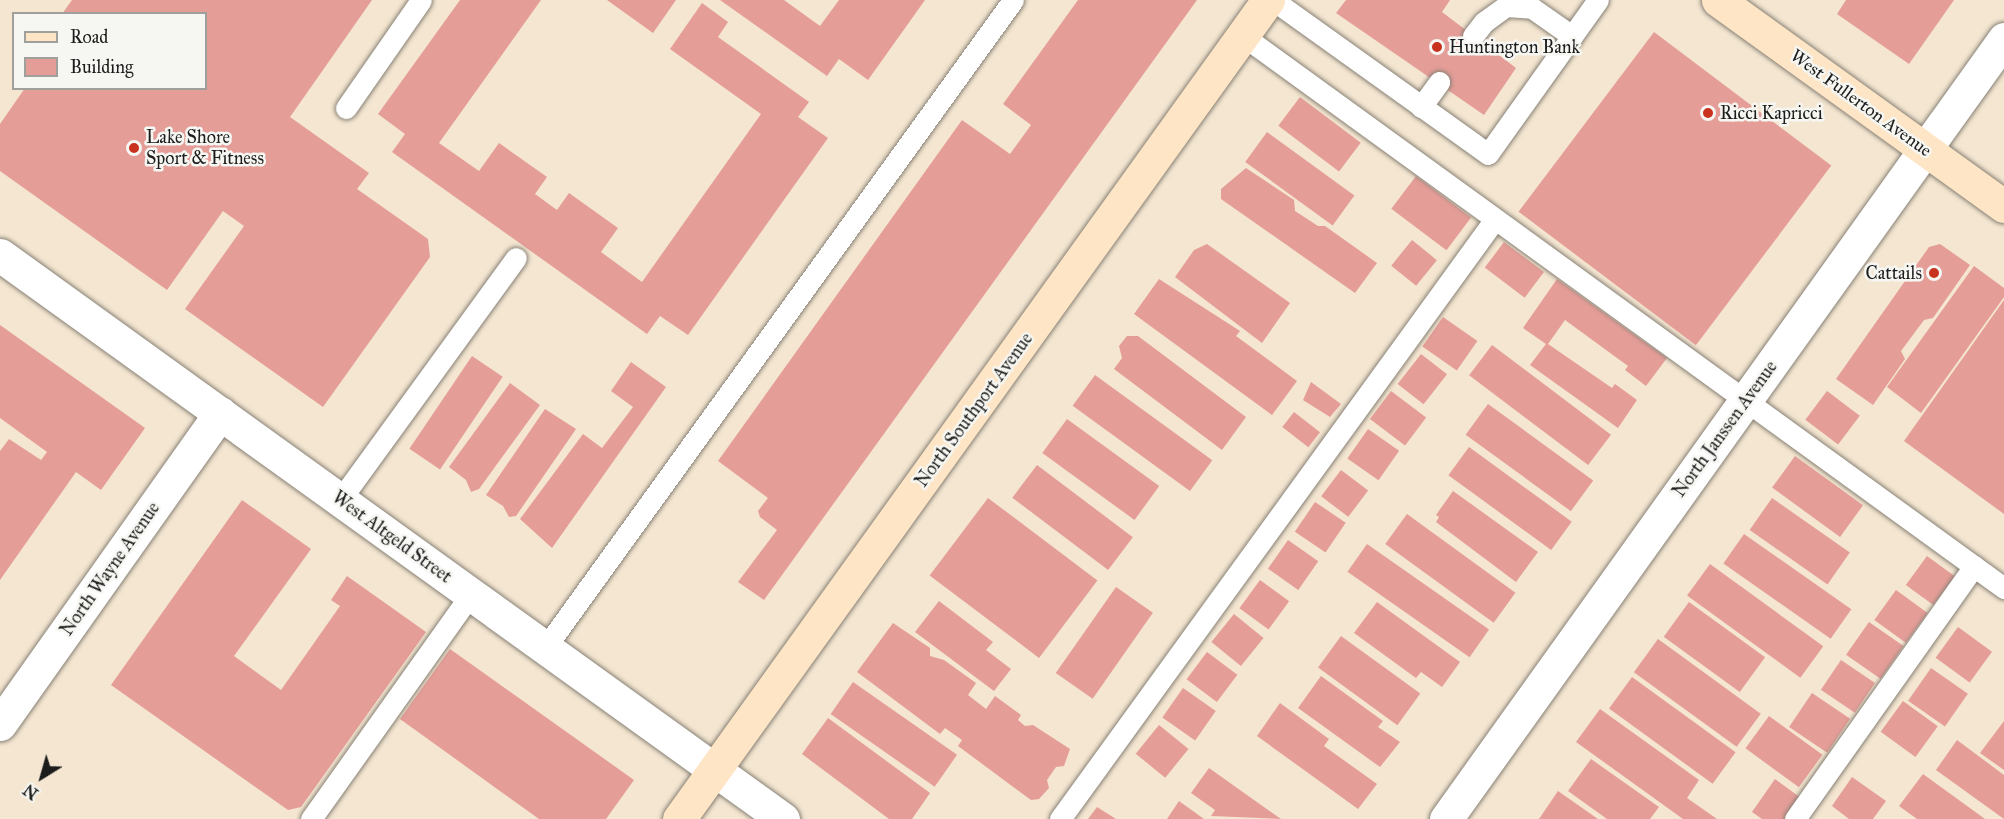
<!DOCTYPE html>
<html>
<head>
<meta charset="utf-8">
<style>
  body { margin:0 }
  #map { position:relative; width:2004px; height:819px; overflow:hidden; background:#f4e6d1; font-family:"IM FELL Great Primer",serif }
  div>[style] { position:absolute }
  .building>* { inset:0; background:#e59d98; transform-origin:0 0 }
  .roads { filter:drop-shadow(0 0 2px #888176) drop-shadow(0 0 2px #888176) }
  .lane>* { height:21px; margin:-10.5px; padding:0 10.5px; transform-origin:10.5px; border-radius:10.5px; background:#fff }
  .street>* { height:33px; margin:-16.5px; padding:0 16.5px; transform-origin:16.5px; border-radius:16.5px; background:#fff }
  .secondary>* { height:33px; margin:-16.5px; padding:0 16.5px; transform-origin:16.5px; border-radius:16.5px; background:#fee5c5 }
  .dots>* { width:16px; height:16px; translate:-50% -50%; box-sizing:border-box; border:3px solid #f6f6f2; border-radius:50% }
  span { translate:-50% -50%; white-space:nowrap; text-align:center; line-height:1.15; -webkit-text-stroke:5px #f6f6f2; paint-order:stroke }
  .poi-label { font-size:18px; color:#1c1c1c }
  .left { translate:0 -50%; text-align:left }
  .right { translate:-100% -50%; text-align:right }
  .street-label { font-size:18px; color:#1c1c1c }
  .legend { position:absolute; left:12px; top:12px; width:195px; height:78px; box-sizing:border-box; background:#f6f6f2; border:2px solid #9f9f9c; margin:0; padding:8px 10px; list-style:none; font-size:18px; color:#1c1c1c }
  .legend li { display:flex; align-items:center; gap:12px; height:30px }
  .legend b { width:30px; border:2px solid #9f9f9c }
  .north { position:absolute; left:12px; top:747px; width:60px; height:60px; -webkit-text-stroke:4px #f6f6f2; paint-order:stroke; rotate:217deg; font-size:16px; font-weight:700; line-height:24px; text-align:center; color:#1c1c1c }
  .north::after { content:''; display:block; margin:auto; width:21px; height:27px; background:#1c1c1c; clip-path:polygon(50% 0,100% 100%,50% 72%,0 100%) }
</style>
</head>
<body>
<div id="map">
  <div class="building">
    <i style="clip-path:polygon(72px 0,372px 0,290px 117px,369px 173px,357px 189px,428px 239px,430px 257px,323px 407px,185px 309px,244px 226px,223px 211px,167px 290px,0 171px,0 124px,25px 88px,206px 88px,206px 14px,62px 14px)"></i>
    <i style="clip-path:polygon(460px 0,541px 0,439px 143px,479px 171px,499px 143px,547px 177px,535px 194px,557px 210px,569px 193px,618px 228px,601px 252px,642px 282px,761px 114px,670px 49px,702px 3px,728px 22px,718px 37px,809px 102px,798px 117px,828px 138px,688px 335px,660px 316px,647px 334px,392px 152px,405px 134px,378px 114px)"></i>
    <i style="clip-path:polygon(607px 0,676px 0,653px 33px)"></i>
    <i style="clip-path:polygon(720px 0,784px 0,820px 26px,839px 0,925px 0,868px 80px,839px 59px,827px 76px)"></i>
    <i style="clip-path:polygon(1078px 0,1197px 0,764px 600px,738px 582px,777px 530px,760px 517px,758px 511px,768px 498px,718px 461px,962px 120px,1010px 154px,1031px 125px,1003px 104px)"></i>
    <i style="clip-path:polygon(1346px 0,1450px 0,1442px 12px,1516px 68px,1484px 115px,1336px 13px)"></i>
    <i style="clip-path:polygon(1846px 0,1954px 0,1909px 64px,1837px 14px)"></i>
    <i style="left:1654px;top:32px;width:222px;height:225px;rotate:37deg"></i>
    <i style="left:1300px;top:97px;width:76px;height:36px;rotate:37deg"></i>
    <i style="left:1267px;top:132px;width:108px;height:37px;rotate:36deg"></i>
    <i style="clip-path:polygon(1246px 168px,1294px 200px,1295px 211px,1318px 226px,1325px 226px,1377px 263px,1355px 293px,1221px 199px,1221px 189px)"></i>
    <i style="left:1416px;top:176px;width:69px;height:41px;rotate:37deg"></i>
    <i style="left:1412px;top:240px;width:32px;height:33px;rotate:39deg"></i>
    <i style="left:1504px;top:242px;width:50px;height:32px;rotate:37deg"></i>
    <i style="clip-path:polygon(1207px 244px,1290px 303px,1262px 343px,1175px 277px,1194px 250px)"></i>
    <i style="clip-path:polygon(1940px 244px,1970px 265px,1933px 318px,1924px 320px,1901px 351px,1905px 359px,1873px 405px,1836px 379px,1929px 247px)"></i>
    <i style="clip-path:polygon(1974px 266px,2004px 288px,2004px 297px,1921px 413px,1887px 387px)"></i>
    <i style="clip-path:polygon(1159px 279px,1240px 331px,1236px 336px,1297px 381px,1272px 415px,1134px 314px)"></i>
    <i style="clip-path:polygon(1557px 279px,1667px 358px,1646px 386px,1625px 370px,1628px 366px,1565px 320px,1548px 344px,1612px 388px,1615px 384px,1637px 400px,1618px 428px,1530px 365px,1546px 344px,1523px 328px)"></i>
    <i style="clip-path:polygon(2004px 300px,2004px 514px,1904px 441px)"></i>
    <i style="left:1443px;top:317px;width:42px;height:36px;rotate:35deg"></i>
    <i style="clip-path:polygon(0 325px,145px 428px,101px 490px,76px 472px,0 580px,0 451px,9px 439px,41px 460px,47px 452px,0 418px)"></i>
    <i style="clip-path:polygon(1127px 336px,1138px 336px,1246px 417px,1222px 450px,1114px 369px,1122px 358px,1119px 346px)"></i>
    <i style="left:1492px;top:345px;width:149px;height:38px;rotate:37deg"></i>
    <i style="left:1421px;top:354px;width:33px;height:38px;rotate:38deg"></i>
    <i style="left:472px;top:356px;width:37px;height:112px;rotate:34deg"></i>
    <i style="clip-path:polygon(631px 362px,666px 387px,552px 548px,520px 519px,583px 434px,602px 448px,633px 407px,611px 391px)"></i>
    <i style="left:1095px;top:375px;width:145px;height:38px;rotate:36deg"></i>
    <i style="clip-path:polygon(1311px 382px,1341px 404px,1330px 417px,1303px 400px)"></i>
    <i style="clip-path:polygon(510px 383px,540px 405px,479px 489px,471px 492px,466px 480px,449px 467px)"></i>
    <i style="left:1391px;top:391px;width:44px;height:35px;rotate:37deg"></i>
    <i style="left:1827px;top:391px;width:41px;height:36px;rotate:37deg"></i>
    <i style="left:1488px;top:404px;width:130px;height:38px;rotate:36deg"></i>
    <i style="clip-path:polygon(545px 409px,576px 429px,516px 516px,509px 517px,503px 506px,486px 495px)"></i>
    <i style="left:1294px;top:412px;width:33px;height:19px;rotate:38deg"></i>
    <i style="left:1067px;top:419px;width:114px;height:42px;rotate:36deg"></i>
    <i style="left:1368px;top:429px;width:38px;height:36px;rotate:35deg"></i>
    <i style="left:1469px;top:447px;width:127px;height:35px;rotate:36deg"></i>
    <i style="left:1795px;top:456px;width:84px;height:39px;rotate:36deg"></i>
    <i style="left:1037px;top:465px;width:120px;height:41px;rotate:37deg"></i>
    <i style="left:1341px;top:470px;width:34px;height:33px;rotate:37deg"></i>
    <i style="clip-path:polygon(1453px 491px,1538px 552px,1516px 582px,1436px 522px,1439px 517px,1436px 515px)"></i>
    <i style="left:988px;top:498px;width:137px;height:97px;rotate:37deg"></i>
    <i style="left:1772px;top:498px;width:95px;height:39px;rotate:35deg"></i>
    <i style="clip-path:polygon(242px 500px,311px 549px,234px 656px,281px 690px,340px 606px,331px 600px,347px 576px,426px 632px,301px 807px,288px 810px,111px 685px)"></i>
    <i style="left:1315px;top:502px;width:37px;height:36px;rotate:34deg"></i>
    <i style="left:1407px;top:514px;width:134px;height:37px;rotate:36deg"></i>
    <i style="left:1744px;top:534px;width:131px;height:36px;rotate:35deg"></i>
    <i style="left:1288px;top:540px;width:37px;height:35px;rotate:35deg"></i>
    <i style="left:1367px;top:544px;width:149px;height:34px;rotate:35deg"></i>
    <i style="left:1927px;top:556px;width:34px;height:36px;rotate:36deg"></i>
    <i style="left:1710px;top:564px;width:140px;height:39px;rotate:36deg"></i>
    <i style="left:1260px;top:580px;width:36px;height:35px;rotate:36deg"></i>
    <i style="left:1116px;top:587px;width:45px;height:105px;rotate:35deg"></i>
    <i style="left:1896px;top:590px;width:39px;height:37px;rotate:36deg"></i>
    <i style="clip-path:polygon(939px 601px,993px 642px,986px 650px,1011px 669px,994px 691px,915px 632px)"></i>
    <i style="clip-path:polygon(1377px 602px,1460px 662px,1442px 687px,1421px 672px,1416px 678px,1354px 633px)"></i>
    <i style="left:1689px;top:602px;width:94px;height:43px;rotate:36deg"></i>
    <i style="left:1234px;top:614px;width:38px;height:36px;rotate:39deg"></i>
    <i style="left:1869px;top:622px;width:42px;height:40px;rotate:35deg"></i>
    <i style="clip-path:polygon(893px 623px,930px 648px,930px 656px,944px 660px,976px 683px,968px 695px,986px 709px,995px 696px,1021px 715px,1018px 720px,1025px 726px,1033px 725px,1070px 749px,1064px 766px,1056px 767px,1047px 780px,1049px 788px,1039px 799px,1031px 800px,958px 746px,962px 740px,945px 728px,940px 734px,857px 672px)"></i>
    <i style="left:1958px;top:627px;width:42px;height:38px;rotate:36deg"></i>
    <i style="left:1341px;top:636px;width:98px;height:39px;rotate:36deg"></i>
    <i style="left:1658px;top:639px;width:127px;height:41px;rotate:36deg"></i>
    <i style="clip-path:polygon(450px 649px,634px 780px,606px 819px,539px 819px,400px 719px)"></i>
    <i style="left:1207px;top:652px;width:38px;height:34px;rotate:37deg"></i>
    <i style="left:1841px;top:660px;width:41px;height:36px;rotate:34deg"></i>
    <i style="left:1931px;top:668px;width:45px;height:40px;rotate:35deg"></i>
    <i style="clip-path:polygon(1321px 676px,1383px 721px,1378px 727px,1400px 742px,1380px 767px,1298px 708px)"></i>
    <i style="left:1632px;top:677px;width:128px;height:39px;rotate:36deg"></i>
    <i style="left:853px;top:682px;width:127px;height:39px;rotate:35deg"></i>
    <i style="left:1183px;top:688px;width:40px;height:36px;rotate:35deg"></i>
    <i style="left:1812px;top:693px;width:46px;height:41px;rotate:34deg"></i>
    <i style="left:1903px;top:701px;width:43px;height:38px;rotate:36deg"></i>
    <i style="clip-path:polygon(1280px 703px,1329px 739px,1324px 746px,1377px 784px,1358px 809px,1257px 736px)"></i>
    <i style="clip-path:polygon(1600px 709px,1699px 780px,1687px 798px,1717px 819px,1683px 819px,1576px 742px)"></i>
    <i style="left:1769px;top:716px;width:66px;height:40px;rotate:36deg"></i>
    <i style="clip-path:polygon(828px 718px,930px 793px,912px 819px,889px 819px,802px 754px)"></i>
    <i style="clip-path:polygon(2004px 721px,2004px 770px,1980px 753px)"></i>
    <i style="left:1159px;top:725px;width:38px;height:37px;rotate:39deg"></i>
    <i style="clip-path:polygon(1957px 740px,2004px 775px,2004px 819px,1936px 770px)"></i>
    <i style="clip-path:polygon(1591px 759px,1659px 807px,1650px 819px,1607px 819px,1568px 791px)"></i>
    <i style="clip-path:polygon(1209px 768px,1281px 819px,1211px 816px,1215px 810px,1191px 793px)"></i>
    <i style="clip-path:polygon(1923px 774px,1985px 819px,1917px 819px,1899px 806px)"></i>
    <i style="clip-path:polygon(1852px 777px,1886px 801px,1873px 819px,1849px 819px,1832px 806px)"></i>
    <i style="clip-path:polygon(1775px 779px,1801px 798px,1785px 819px,1762px 819px,1752px 812px)"></i>
    <i style="clip-path:polygon(1558px 791px,1598px 819px,1539px 819px)"></i>
    <i style="clip-path:polygon(1179px 801px,1204px 819px,1167px 819px)"></i>
    <i style="clip-path:polygon(1097px 807px,1116px 819px,1088px 819px)"></i>
  </div>
  <div class="roads">
    <div class="lane">
      <i style="left:1273px;top:0;width:264px;rotate:35.6deg"></i>
      <i style="left:1488px;top:154px;width:189px;rotate:-54.5deg"></i>
      <i style="left:1242px;top:35px;width:942px;rotate:35.97deg"></i>
      <i style="left:1473px;top:36px;width:18px;rotate:-52deg"></i>
      <i style="left:1484px;top:22px;width:27px;rotate:-36deg"></i>
      <i style="left:1506px;top:6px;width:26px;rotate:4deg"></i>
      <i style="left:1532px;top:8px;width:49px;rotate:35deg"></i>
      <i style="left:1421px;top:107px;width:31px;rotate:-54deg"></i>
      <i style="left:346px;top:108px;width:131px;rotate:-55.2deg"></i>
      <i style="left:340px;top:500px;width:299px;rotate:-54deg"></i>
      <i style="left:545px;top:648px;width:799px;rotate:-54.16deg"></i>
      <i style="left:311px;top:819px;width:276px;rotate:-54.6deg"></i>
      <i style="left:1060px;top:819px;width:741px;rotate:-54.06deg"></i>
      <i style="left:1795px;top:819px;width:310px;rotate:-54.7deg"></i>
    </div>
    <div class="street">
      <i style="left:0;top:255px;width:965px;rotate:35.77deg"></i>
      <i style="left:0;top:724px;width:381px;rotate:-54.7deg"></i>
      <i style="left:1446px;top:819px;width:959px;rotate:-54.42deg"></i>
    </div>
    <div class="secondary">
      <i style="left:1718px;top:0;width:352px;rotate:35.8deg"></i>
      <i style="left:679px;top:819px;width:1009px;rotate:-54.28deg"></i>
    </div>
  </div>
  <div class="dots">
    <i style="left:1437px;top:47px;background:#c8321e"></i>
    <i style="left:1708px;top:113px;background:#c8321e"></i>
    <i style="left:134px;top:148px;background:#c8321e"></i>
    <i style="left:1934px;top:273px;background:#c8321e"></i>
  </div>
  <div class="poi-label">
    <span class="left" style="left:1449px;top:47px">Huntington Bank</span>
    <span class="left" style="left:1720px;top:113px">Ricci Kapricci</span>
    <span class="left" style="left:146px;top:148px">Lake Shore<br>Sport &amp; Fitness</span>
    <span class="right" style="left:1922px;top:273px">Cattails</span>
  </div>
  <div class="street-label">
    <span style="left:1861px;top:103px;rotate:36deg">West Fullerton Avenue</span>
    <span style="left:974px;top:410px;rotate:-54deg">North Southport Avenue</span>
    <span style="left:1725px;top:429px;rotate:-54deg">North Janssen Avenue</span>
    <span style="left:392px;top:537px;rotate:36deg">West Altgeld Street</span>
    <span style="left:110px;top:569px;rotate:-55deg">North Wayne Avenue</span>
  </div>
  <ul class="legend">
  <li><b style="height:8px;background:#fee5c5"></b>Road</li>
  <li><b style="height:16px;background:#e59d98"></b>Building</li>
  </ul>
  <div class="north">N</div>
</div>
</body>
</html>
